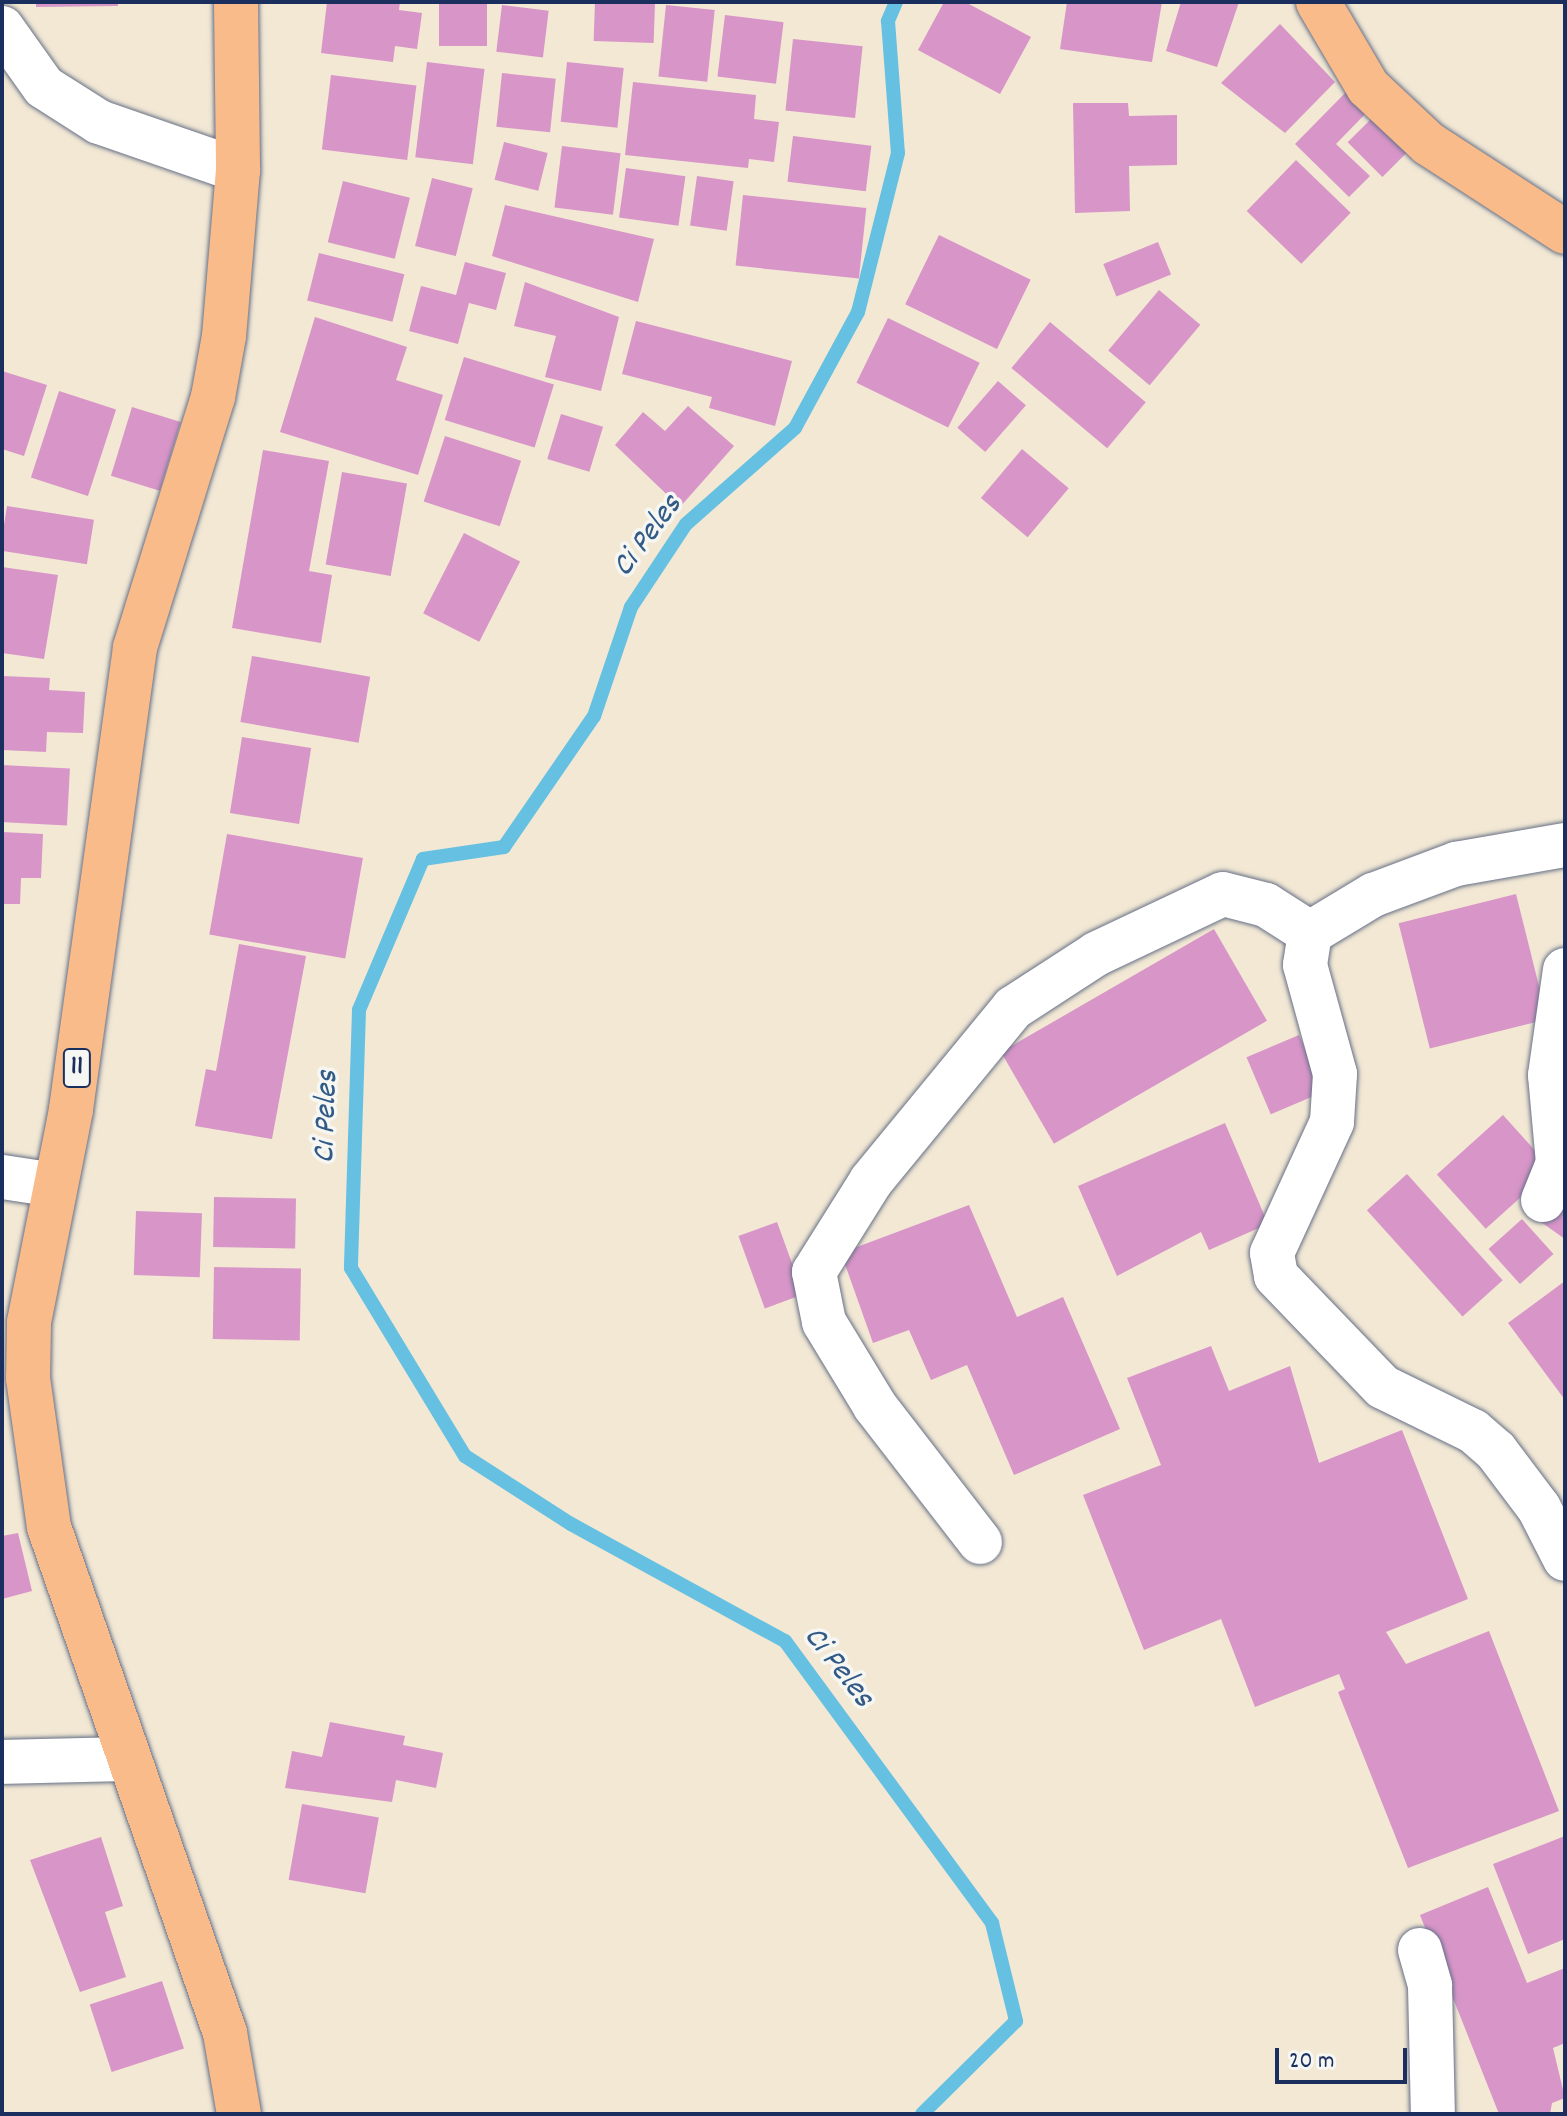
<!DOCTYPE html>
<html>
<head>
<meta charset="utf-8">
<style>
  body { margin:0 }
  #map { position:relative; width:1567px; height:2116px; overflow:hidden; background:#f2e8d4; font-family:Dekko,sans-serif }
  div>[style] { position:absolute }
  .stream>* { height:14px; margin:-7px; padding:0 7px; transform-origin:7px; border-radius:7px; background:#65c0e2 }
  .building>* { inset:0; background:#d895c8; transform-origin:0 0 }
  .roads { filter:drop-shadow(0 0 2px #667087) drop-shadow(0 0 2px #667087) }
  .minor>* { height:44px; margin:-22px; padding:0 22px; transform-origin:22px; border-radius:22px; background:#fff }
  .major>* { height:44px; margin:-22px; padding:0 22px; transform-origin:22px; border-radius:22px; background:#fabb8b }
  .highway>* { height:44px; margin:-22px; padding:0 22px; transform-origin:22px; border-radius:22px; background:#fabb8b }
  span { translate:-50% -50%; white-space:nowrap; text-align:center; line-height:1.15; -webkit-text-stroke:7px #f6f6f2; paint-order:stroke }
  .shield-label span { padding:2px 6px; background:#f6f6f2; border:2px solid; border-radius:6px; -webkit-text-stroke-width:0 }
  .shield-label { font-size:28px; color:#1b2f5e; font-weight:700 }
  .water-label { font-size:32px; color:#315a86; font-style:italic }
  .frame { position:absolute; inset:0; border:4px solid #1b2f5e; pointer-events:none }
  .scale { position:absolute; left:1275px; top:2048px; width:132px; height:36px; box-sizing:border-box; border:4px solid #1b2f5e; border-top:0; padding-left:10px; font-size:24px; line-height:28px; white-space:nowrap; color:#1b2f5e; -webkit-text-stroke:6px #f6f6f2; paint-order:stroke }
</style>
</head>
<body>
<div id="map">
  <div class="stream">
    <i style="left:896px;top:2px;width:21px;rotate:113deg"></i>
    <i style="left:888px;top:21px;width:132px;rotate:85.7deg"></i>
    <i style="left:898px;top:153px;width:164px;rotate:104.1deg"></i>
    <i style="left:858px;top:312px;width:132px;rotate:118.5deg"></i>
    <i style="left:795px;top:428px;width:145px;rotate:138.6deg"></i>
    <i style="left:686px;top:524px;width:100px;rotate:123.5deg"></i>
    <i style="left:631px;top:607px;width:115px;rotate:108.7deg"></i>
    <i style="left:594px;top:716px;width:159px;rotate:124.5deg"></i>
    <i style="left:504px;top:847px;width:82px;rotate:171.6deg"></i>
    <i style="left:423px;top:859px;width:164px;rotate:113deg"></i>
    <i style="left:359px;top:1010px;width:258px;rotate:91.8deg"></i>
    <i style="left:351px;top:1268px;width:220px;rotate:58.8deg"></i>
    <i style="left:465px;top:1456px;width:126px;rotate:32.7deg"></i>
    <i style="left:571px;top:1524px;width:244px;rotate:28.7deg"></i>
    <i style="left:785px;top:1641px;width:350px;rotate:53.7deg"></i>
    <i style="left:992px;top:1923px;width:101px;rotate:76.2deg"></i>
    <i style="left:1016px;top:2021px;width:132px;rotate:135.3deg"></i>
  </div>
  <div class="building">
    <i style="clip-path:polygon(36px 2px,118px 2px,118px 6px,36px 7px)"></i>
    <i style="clip-path:polygon(327px 2px,400px 2px,399px 10px,422px 13px,417px 49px,395px 46px,393px 62px,321px 53px)"></i>
    <i style="left:439px;top:2px;width:48px;height:44px"></i>
    <i style="left:595px;top:2px;width:60px;height:39px;rotate:2deg"></i>
    <i style="clip-path:polygon(944px 2px,965px 2px,1031px 37px,1000px 94px,918px 50px)"></i>
    <i style="clip-path:polygon(1067px 2px,1162px 2px,1152px 62px,1060px 49px)"></i>
    <i style="clip-path:polygon(1181px 2px,1239px 2px,1217px 67px,1166px 51px)"></i>
    <i style="left:502px;top:5px;width:47px;height:47px;rotate:7deg"></i>
    <i style="left:666px;top:5px;width:49px;height:72px;rotate:6deg"></i>
    <i style="left:725px;top:15px;width:59px;height:62px;rotate:7deg"></i>
    <i style="clip-path:polygon(1280px 24px,1335px 82px,1285px 133px,1221px 83px)"></i>
    <i style="left:793px;top:39px;width:70px;height:72px;rotate:6deg"></i>
    <i style="left:427px;top:62px;width:58px;height:96px;rotate:7deg"></i>
    <i style="left:567px;top:62px;width:57px;height:60px;rotate:6deg"></i>
    <i style="left:502px;top:73px;width:54px;height:54px;rotate:6deg"></i>
    <i style="left:331px;top:75px;width:86px;height:75px;rotate:7deg"></i>
    <i style="clip-path:polygon(633px 82px,756px 95px,754px 119px,779px 122px,774px 162px,749px 159px,748px 168px,625px 155px)"></i>
    <i style="clip-path:polygon(1350px 88px,1371px 108px,1336px 144px,1370px 176px,1349px 197px,1295px 144px)"></i>
    <i style="clip-path:polygon(1073px 103px,1128px 103px,1129px 116px,1177px 115px,1177px 165px,1129px 166px,1130px 211px,1075px 213px)"></i>
    <i style="left:1376px;top:114px;width:49px;height:40px;rotate:45deg"></i>
    <i style="left:793px;top:136px;width:79px;height:46px;rotate:7deg"></i>
    <i style="left:504px;top:142px;width:45px;height:39px;rotate:14deg"></i>
    <i style="left:562px;top:146px;width:59px;height:62px;rotate:7deg"></i>
    <i style="left:1296px;top:160px;width:76px;height:71px;rotate:44deg"></i>
    <i style="left:626px;top:168px;width:60px;height:50px;rotate:8deg"></i>
    <i style="left:697px;top:176px;width:37px;height:50px;rotate:8deg"></i>
    <i style="left:432px;top:178px;width:42px;height:70px;rotate:14deg"></i>
    <i style="left:343px;top:181px;width:69px;height:63px;rotate:14deg"></i>
    <i style="left:743px;top:195px;width:124px;height:71px;rotate:6deg"></i>
    <i style="clip-path:polygon(505px 205px,654px 239px,638px 302px,492px 256px)"></i>
    <i style="left:939px;top:235px;width:102px;height:77px;rotate:26deg"></i>
    <i style="left:1158px;top:242px;width:35px;height:59px;rotate:68deg"></i>
    <i style="left:319px;top:253px;width:88px;height:49px;rotate:14deg"></i>
    <i style="clip-path:polygon(465px 262px,506px 273px,496px 310px,469px 303px,458px 344px,409px 331px,421px 286px,456px 295px)"></i>
    <i style="clip-path:polygon(525px 282px,619px 317px,601px 391px,545px 377px,556px 336px,514px 326px)"></i>
    <i style="left:1159px;top:290px;width:54px;height:79px;rotate:40deg"></i>
    <i style="clip-path:polygon(315px 317px,407px 347px,396px 380px,443px 395px,418px 475px,280px 432px)"></i>
    <i style="left:888px;top:318px;width:102px;height:72px;rotate:26deg"></i>
    <i style="clip-path:polygon(636px 321px,792px 361px,775px 426px,709px 408px,712px 397px,622px 374px)"></i>
    <i style="left:1050px;top:322px;width:125px;height:60px;rotate:40deg"></i>
    <i style="left:464px;top:357px;width:94px;height:66px;rotate:17deg"></i>
    <i style="clip-path:polygon(2px 371px,47px 385px,24px 456px,2px 449px)"></i>
    <i style="left:998px;top:381px;width:37px;height:62px;rotate:41deg"></i>
    <i style="left:59px;top:391px;width:60px;height:91px;rotate:18deg"></i>
    <i style="clip-path:polygon(688px 406px,734px 446px,680px 507px,615px 445px,643px 412px,665px 431px)"></i>
    <i style="left:132px;top:407px;width:51px;height:72px;rotate:17deg"></i>
    <i style="left:561px;top:414px;width:44px;height:47px;rotate:17deg"></i>
    <i style="left:445px;top:436px;width:80px;height:69px;rotate:18deg"></i>
    <i style="left:1022px;top:449px;width:61px;height:64px;rotate:40deg"></i>
    <i style="clip-path:polygon(263px 450px,329px 461px,309px 571px,332px 575px,321px 643px,232px 628px)"></i>
    <i style="left:342px;top:472px;width:66px;height:94px;rotate:10deg"></i>
    <i style="left:7px;top:506px;width:88px;height:45px;rotate:9deg"></i>
    <i style="left:464px;top:533px;width:63px;height:90px;rotate:27deg"></i>
    <i style="clip-path:polygon(2px 567px,58px 575px,44px 659px,2px 653px)"></i>
    <i style="left:252px;top:656px;width:120px;height:67px;rotate:10deg"></i>
    <i style="clip-path:polygon(2px 676px,50px 678px,49px 690px,85px 692px,83px 733px,47px 732px,46px 752px,2px 750px)"></i>
    <i style="left:242px;top:737px;width:70px;height:77px;rotate:9deg"></i>
    <i style="left:2px;top:765px;width:68px;height:57px;rotate:3deg"></i>
    <i style="clip-path:polygon(2px 832px,43px 834px,41px 878px,21px 878px,20px 904px,2px 904px)"></i>
    <i style="left:227px;top:834px;width:138px;height:102px;rotate:10deg"></i>
    <i style="left:1516px;top:894px;width:129px;height:121px;rotate:76deg"></i>
    <i style="left:1214px;top:929px;width:106px;height:246px;rotate:60deg"></i>
    <i style="clip-path:polygon(239px 944px,306px 956px,272px 1139px,195px 1126px,206px 1069px,216px 1071px)"></i>
    <i style="left:1299px;top:1035px;width:62px;height:57px;rotate:67deg"></i>
    <i style="left:1503px;top:1115px;width:73px;height:89px;rotate:48deg"></i>
    <i style="clip-path:polygon(1225px 1123px,1268px 1224px,1209px 1250px,1201px 1232px,1117px 1276px,1078px 1186px)"></i>
    <i style="left:1407px;top:1174px;width:143px;height:54px;rotate:48deg"></i>
    <i style="clip-path:polygon(1565px 1182px,1565px 1239px,1538px 1220px)"></i>
    <i style="left:214px;top:1197px;width:82px;height:50px;rotate:1deg"></i>
    <i style="clip-path:polygon(969px 1205px,1017px 1317px,1063px 1297px,1120px 1429px,1014px 1475px,967px 1365px,931px 1380px,909px 1330px,873px 1343px,841px 1253px)"></i>
    <i style="left:136px;top:1211px;width:66px;height:64px;rotate:2deg"></i>
    <i style="left:1522px;top:1219px;width:47px;height:45px;rotate:48deg"></i>
    <i style="left:777px;top:1222px;width:77px;height:41px;rotate:70deg"></i>
    <i style="left:214px;top:1267px;width:87px;height:72px;rotate:1deg"></i>
    <i style="clip-path:polygon(1565px 1281px,1565px 1400px,1508px 1323px)"></i>
    <i style="clip-path:polygon(1211px 1346px,1229px 1391px,1290px 1366px,1319px 1463px,1402px 1430px,1468px 1599px,1386px 1632px,1406px 1664px,1489px 1631px,1559px 1811px,1408px 1868px,1338px 1692px,1345px 1689px,1339px 1674px,1255px 1707px,1221px 1619px,1144px 1650px,1083px 1495px,1161px 1465px,1127px 1378px)"></i>
    <i style="clip-path:polygon(18px 1533px,32px 1591px,2px 1599px,2px 1536px)"></i>
    <i style="clip-path:polygon(330px 1722px,405px 1736px,403px 1745px,443px 1753px,436px 1788px,396px 1780px,392px 1802px,285px 1788px,292px 1751px,322px 1757px)"></i>
    <i style="left:302px;top:1804px;width:78px;height:77px;rotate:10deg"></i>
    <i style="clip-path:polygon(1565px 1836px,1565px 1939px,1528px 1954px,1493px 1864px)"></i>
    <i style="clip-path:polygon(101px 1837px,123px 1906px,105px 1912px,126px 1977px,80px 1992px,30px 1860px)"></i>
    <i style="clip-path:polygon(1488px 1887px,1527px 1983px,1565px 1968px,1565px 2043px,1553px 2048px,1565px 2098px,1552px 2103px,1550px 2114px,1499px 2114px,1420px 1915px)"></i>
    <i style="left:162px;top:1981px;width:71px;height:76px;rotate:72deg"></i>
  </div>
  <div class="roads">
    <div class="minor">
      <i style="left:2px;top:28px;width:72px;rotate:54.6deg"></i>
      <i style="left:44px;top:87px;width:65px;rotate:32.5deg"></i>
      <i style="left:99px;top:122px;width:147px;rotate:19.1deg"></i>
      <i style="left:1310px;top:933px;width:74px;rotate:-31.1deg"></i>
      <i style="left:1373px;top:895px;width:89px;rotate:-20.5deg"></i>
      <i style="left:1456px;top:864px;width:111px;rotate:-9.9deg"></i>
      <i style="left:2px;top:1177px;width:53px;rotate:8.7deg"></i>
      <i style="left:1543px;top:1200px;width:40px;rotate:-68deg"></i>
      <i style="left:1558px;top:1163px;width:88px;rotate:-95.2deg"></i>
      <i style="left:1550px;top:1075px;width:106px;rotate:-81.9deg"></i>
      <i style="left:980px;top:1542px;width:172px;rotate:-127.7deg"></i>
      <i style="left:875px;top:1406px;width:98px;rotate:-121.3deg"></i>
      <i style="left:824px;top:1322px;width:51px;rotate:-101.3deg"></i>
      <i style="left:814px;top:1272px;width:107px;rotate:-57.9deg"></i>
      <i style="left:871px;top:1181px;width:224px;rotate:-50.6deg"></i>
      <i style="left:1013px;top:1008px;width:99px;rotate:-33deg"></i>
      <i style="left:1096px;top:954px;width:140px;rotate:-25.3deg"></i>
      <i style="left:1223px;top:894px;width:44px;rotate:14.3deg"></i>
      <i style="left:1266px;top:905px;width:52px;rotate:32.5deg"></i>
      <i style="left:1310px;top:933px;width:32px;rotate:99deg"></i>
      <i style="left:1305px;top:965px;width:113px;rotate:74.6deg"></i>
      <i style="left:1335px;top:1074px;width:48px;rotate:93.6deg"></i>
      <i style="left:1332px;top:1122px;width:144px;rotate:114.6deg"></i>
      <i style="left:1272px;top:1253px;width:23px;rotate:80deg"></i>
      <i style="left:1276px;top:1276px;width:154px;rotate:46.1deg"></i>
      <i style="left:1383px;top:1387px;width:100px;rotate:26.1deg"></i>
      <i style="left:1473px;top:1431px;width:30px;rotate:41deg"></i>
      <i style="left:1496px;top:1451px;width:71px;rotate:53deg"></i>
      <i style="left:1539px;top:1508px;width:57px;rotate:63deg"></i>
      <i style="left:2px;top:1762px;width:123px;rotate:-1.4deg"></i>
      <i style="left:1420px;top:1950px;width:37px;rotate:74deg"></i>
      <i style="left:1430px;top:1986px;width:128px;rotate:88.7deg"></i>
    </div>
    <div class="major">
      <i style="left:1318px;top:2px;width:99px;rotate:59.5deg"></i>
      <i style="left:1368px;top:87px;width:83px;rotate:43.1deg"></i>
      <i style="left:1429px;top:144px;width:162px;rotate:32.9deg"></i>
    </div>
    <div class="highway">
      <i style="left:236px;top:2px;width:168px;rotate:89.3deg"></i>
      <i style="left:238px;top:170px;width:167px;rotate:94.8deg"></i>
      <i style="left:224px;top:336px;width:62px;rotate:100.2deg"></i>
      <i style="left:213px;top:397px;width:263px;rotate:107.3deg"></i>
      <i style="left:135px;top:648px;width:466px;rotate:97.9deg"></i>
      <i style="left:71px;top:1110px;width:217px;rotate:101.2deg"></i>
      <i style="left:29px;top:1323px;width:55px;rotate:91deg"></i>
      <i style="left:28px;top:1378px;width:150px;rotate:82deg"></i>
      <i style="left:49px;top:1527px;width:536px;rotate:70.82deg"></i>
      <i style="left:225px;top:2033px;width:82px;rotate:80.2deg"></i>
    </div>
  </div>
  <div class="shield-label">
    <span style="left:77px;top:1068px">11</span>
  </div>
  <div class="water-label">
    <span style="left:649px;top:537px;rotate:-53deg">Ci Peles</span>
    <span style="left:328px;top:1117px;rotate:-88deg">Ci Peles</span>
    <span style="left:837px;top:1668px;rotate:52deg">Ci Peles</span>
  </div>
  <div class="frame"></div>
  <div class="scale">20 m</div>
</div>
</body>
</html>
